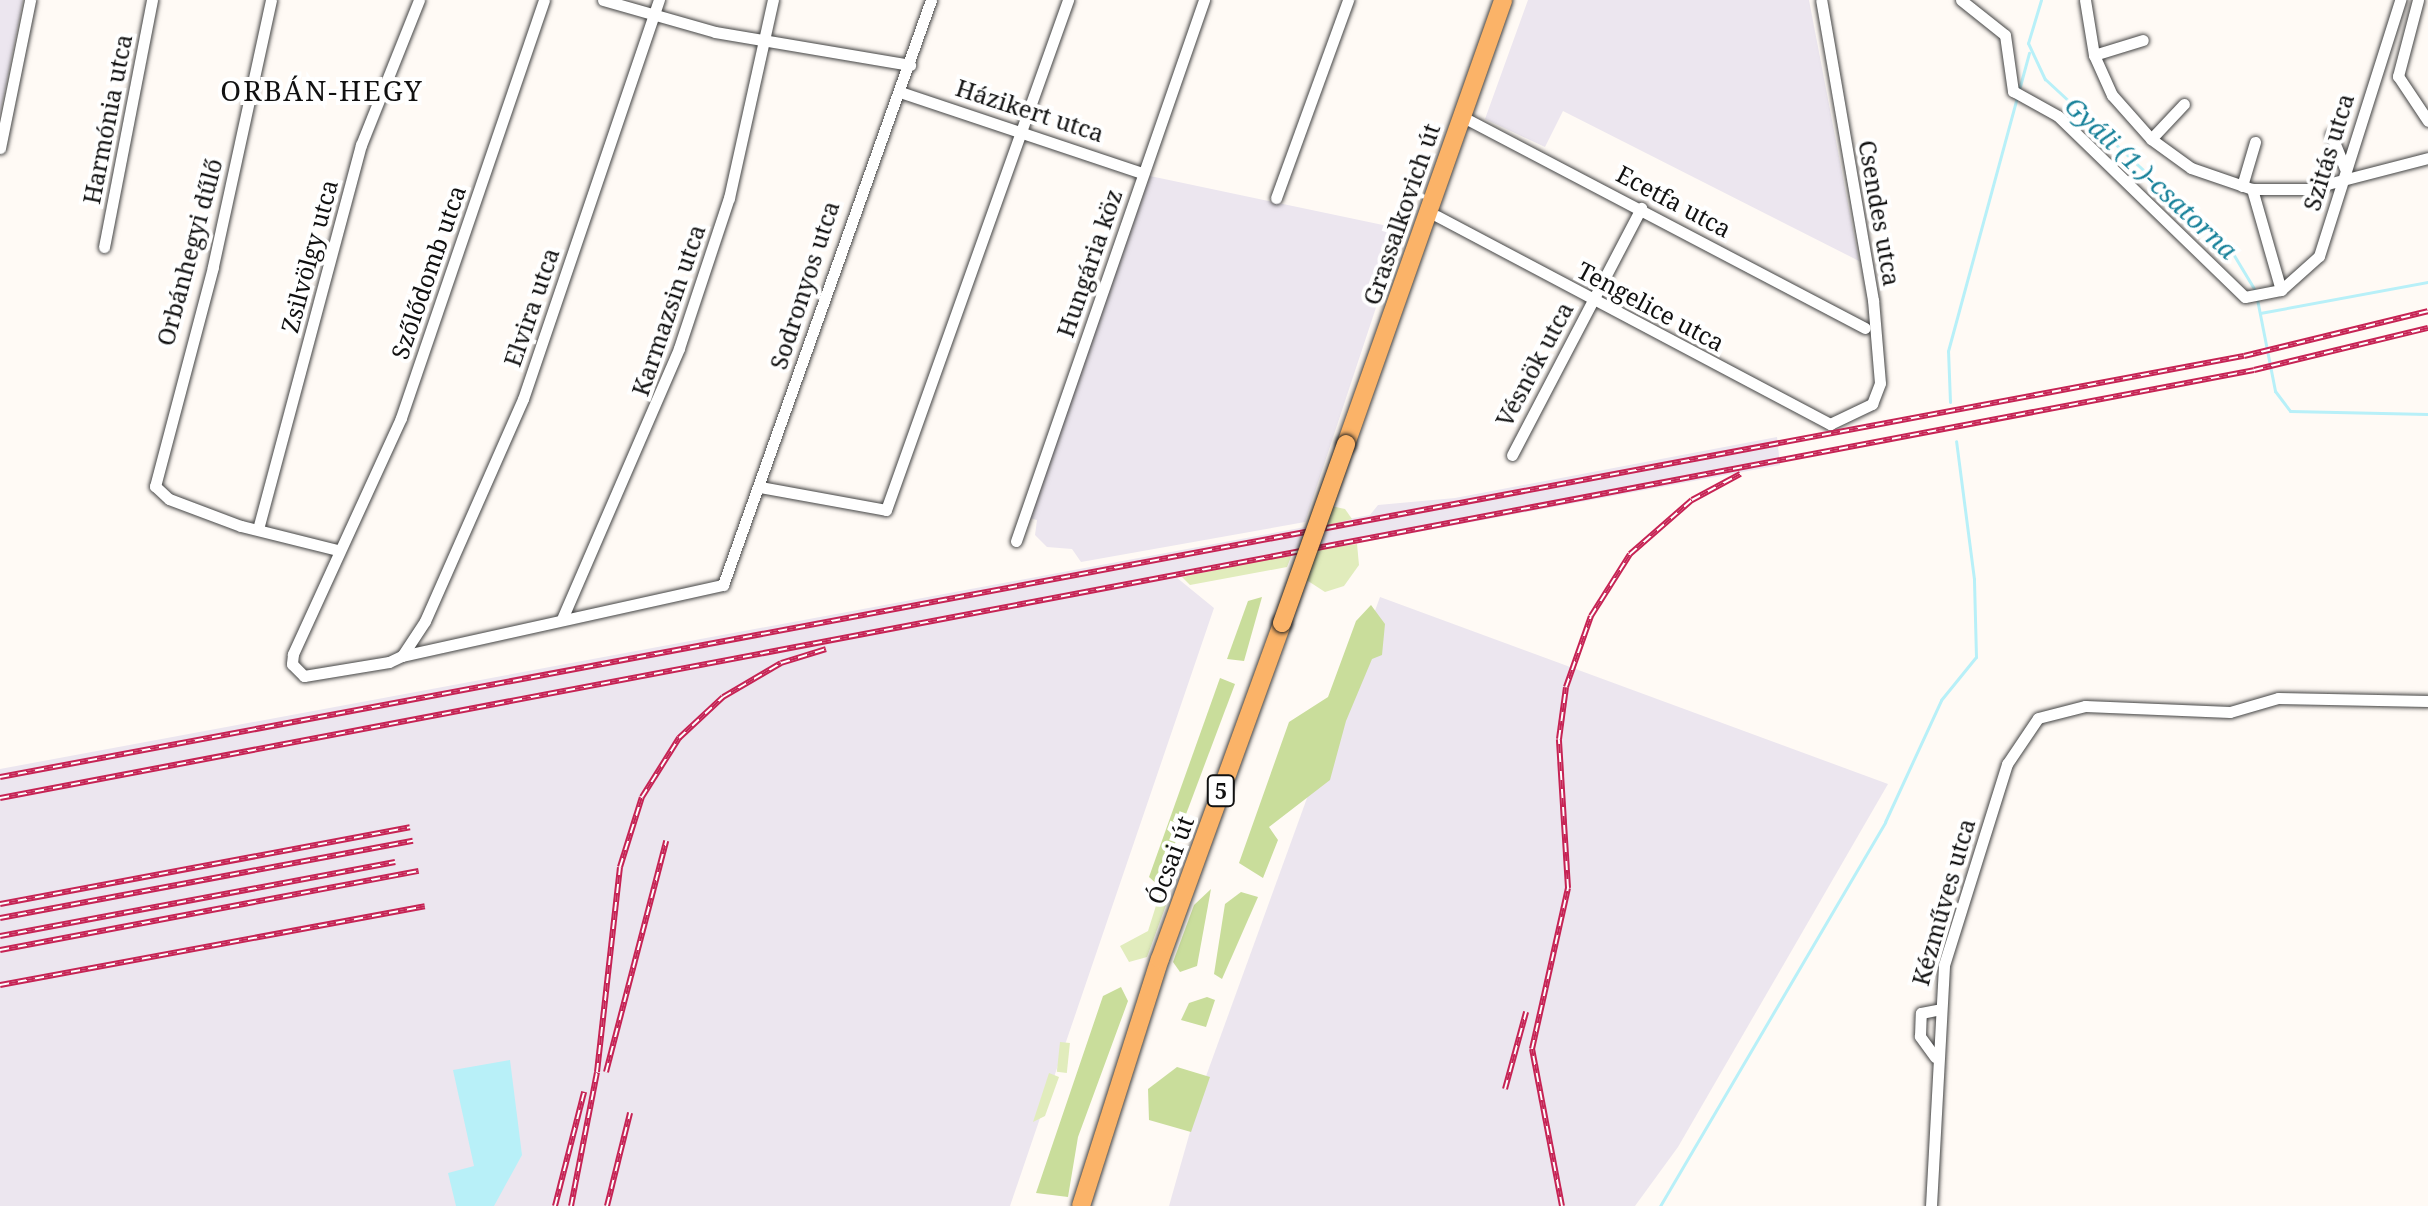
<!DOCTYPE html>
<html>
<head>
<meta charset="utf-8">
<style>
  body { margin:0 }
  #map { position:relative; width:2428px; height:1206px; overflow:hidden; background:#fffaf5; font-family:"Noto Serif",serif }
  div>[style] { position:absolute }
  .industrial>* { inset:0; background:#ece6ef }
  .green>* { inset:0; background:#e1ecbc; transform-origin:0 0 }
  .forest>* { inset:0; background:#c9dd9b }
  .water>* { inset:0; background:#b8f0f8 }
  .stream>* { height:3px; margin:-1.5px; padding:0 1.5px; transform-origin:1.5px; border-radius:1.5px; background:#b8f0f8 }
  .roads { filter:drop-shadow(0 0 2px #444) drop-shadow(0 0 2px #444) }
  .street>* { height:11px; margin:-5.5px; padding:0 5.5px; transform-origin:5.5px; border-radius:5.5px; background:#fff }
  .primary>* { height:18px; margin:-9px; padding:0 9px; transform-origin:9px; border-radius:9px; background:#fbb368 }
  .rail>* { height:6px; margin-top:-3px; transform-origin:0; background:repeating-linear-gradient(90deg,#fff 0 9px,#c62354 0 18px); box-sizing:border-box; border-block:2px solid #c62354 }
  .bridges { filter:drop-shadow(0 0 2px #222) drop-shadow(0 0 2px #222) }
  .primary-bridge>* { height:18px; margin:-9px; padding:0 9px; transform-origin:9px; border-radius:9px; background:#fbb368 }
  span { translate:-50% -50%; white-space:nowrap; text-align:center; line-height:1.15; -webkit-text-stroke:8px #fff; paint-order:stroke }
  .shield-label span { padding:2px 6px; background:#fff; border:2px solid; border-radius:6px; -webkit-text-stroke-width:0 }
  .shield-label { font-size:22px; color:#111; font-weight:700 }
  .street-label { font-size:24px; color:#111 }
  .water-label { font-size:26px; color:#158099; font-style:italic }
  .quarter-label { font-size:28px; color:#111; letter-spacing:2px }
</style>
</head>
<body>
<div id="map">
  <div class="industrial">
    <i style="clip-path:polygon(0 0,23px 0,0 114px)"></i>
    <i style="clip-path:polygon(1528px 0,1809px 0,1859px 261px,1563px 111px,1545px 147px,1485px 119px)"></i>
    <i style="clip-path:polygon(1150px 176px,1402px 229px,1305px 522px,1081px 562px,1072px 549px,1047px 547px,1035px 535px,1037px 520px,1029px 518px)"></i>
    <i style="clip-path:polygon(1777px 437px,1780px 465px,1176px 577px,1214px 608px,1010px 1206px,0 1206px,0 769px,1370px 515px,1378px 505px,1455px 498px)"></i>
    <i style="clip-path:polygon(1380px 597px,1888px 784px,1678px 1147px,1635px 1206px,1169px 1206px,1205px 1079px)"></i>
  </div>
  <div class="green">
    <i style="clip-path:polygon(1331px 506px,1345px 509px,1352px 519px,1322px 527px)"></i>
    <i style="clip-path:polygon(1357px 544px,1359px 565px,1344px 586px,1325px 592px,1305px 579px,1316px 550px)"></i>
    <i style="clip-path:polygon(1292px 554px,1287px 567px,1190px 585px,1182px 577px)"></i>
    <i style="clip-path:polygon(1160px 893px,1169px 897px,1147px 957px,1129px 962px,1120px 946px,1148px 931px)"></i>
    <i style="left:1060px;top:1042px;width:10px;height:30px;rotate:6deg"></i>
    <i style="clip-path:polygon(1049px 1073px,1059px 1077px,1045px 1116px,1033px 1122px)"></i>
  </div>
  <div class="forest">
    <i style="clip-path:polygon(1262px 597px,1244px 661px,1227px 659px,1248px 601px)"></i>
    <i style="clip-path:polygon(1371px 605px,1385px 624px,1382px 655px,1372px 659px,1346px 721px,1330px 780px,1269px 827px,1278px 840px,1263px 878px,1239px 863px,1289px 722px,1328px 697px,1356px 621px)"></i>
    <i style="clip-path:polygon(1220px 678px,1235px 684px,1159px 886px,1149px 877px)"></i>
    <i style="clip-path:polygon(1211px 889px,1197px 966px,1180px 972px,1173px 962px,1194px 905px)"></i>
    <i style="clip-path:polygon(1241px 892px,1258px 897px,1222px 979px,1214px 974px,1225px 904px)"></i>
    <i style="clip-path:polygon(1121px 987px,1128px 1001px,1078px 1137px,1068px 1197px,1036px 1193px,1103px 996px)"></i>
    <i style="clip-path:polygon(1207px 997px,1215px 1000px,1206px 1027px,1181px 1020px,1189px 1003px)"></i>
    <i style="clip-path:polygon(1177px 1067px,1210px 1077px,1191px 1132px,1149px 1120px,1148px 1089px)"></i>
  </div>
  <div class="water">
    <i style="clip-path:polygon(510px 1060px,522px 1155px,494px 1206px,456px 1206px,448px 1173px,474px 1166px,453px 1070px)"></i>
  </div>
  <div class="stream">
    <i style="left:2041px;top:0;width:45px;rotate:106.8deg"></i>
    <i style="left:2028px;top:43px;width:40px;rotate:65deg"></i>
    <i style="left:2045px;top:79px;width:255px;rotate:42.8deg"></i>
    <i style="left:2232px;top:252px;width:47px;rotate:59deg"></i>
    <i style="left:2257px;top:299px;width:94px;rotate:78.9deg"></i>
    <i style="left:2275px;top:391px;width:25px;rotate:53deg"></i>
    <i style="left:2290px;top:411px;width:138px;rotate:1.2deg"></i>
    <i style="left:2260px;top:313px;width:171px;rotate:-10.5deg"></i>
    <i style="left:1950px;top:402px;width:51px;rotate:-92.2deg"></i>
    <i style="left:1948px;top:351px;width:309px;rotate:-74.8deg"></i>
    <i style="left:1660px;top:1206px;width:445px;rotate:-59.6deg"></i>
    <i style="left:1885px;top:822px;width:134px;rotate:-65.3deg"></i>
    <i style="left:1941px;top:700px;width:55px;rotate:-50.9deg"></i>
    <i style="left:1976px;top:657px;width:78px;rotate:-91.5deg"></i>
    <i style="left:1974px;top:579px;width:139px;rotate:-97.4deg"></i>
  </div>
  <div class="roads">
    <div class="street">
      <i style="left:271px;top:0;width:273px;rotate:102.3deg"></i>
      <i style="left:213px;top:267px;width:227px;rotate:104.8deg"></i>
      <i style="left:155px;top:486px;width:19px;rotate:43deg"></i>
      <i style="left:169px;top:499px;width:77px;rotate:20.6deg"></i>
      <i style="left:241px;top:526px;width:99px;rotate:14deg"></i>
      <i style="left:544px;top:0;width:442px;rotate:108.9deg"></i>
      <i style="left:401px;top:418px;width:260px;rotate:114.6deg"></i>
      <i style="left:293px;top:654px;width:10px;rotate:96deg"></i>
      <i style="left:292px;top:664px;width:17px;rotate:45deg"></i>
      <i style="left:304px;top:676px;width:86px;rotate:-9.4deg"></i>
      <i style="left:389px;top:662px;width:14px;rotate:-25deg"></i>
      <i style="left:402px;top:656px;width:42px;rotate:-56.7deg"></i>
      <i style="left:425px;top:621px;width:243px;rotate:-66.2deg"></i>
      <i style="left:523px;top:399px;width:422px;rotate:-71.2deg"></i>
      <i style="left:603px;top:0;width:116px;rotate:15.9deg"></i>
      <i style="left:715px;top:32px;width:198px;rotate:9.6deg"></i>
      <i style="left:1961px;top:0;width:56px;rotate:38.5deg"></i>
      <i style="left:2005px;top:35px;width:57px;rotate:81.9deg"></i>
      <i style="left:2013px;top:91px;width:51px;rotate:29.1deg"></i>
      <i style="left:2058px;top:116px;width:260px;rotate:44.1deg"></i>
      <i style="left:2245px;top:297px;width:37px;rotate:-11deg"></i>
      <i style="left:2281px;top:290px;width:51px;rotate:-41.8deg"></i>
      <i style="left:2319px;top:256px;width:269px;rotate:-72.4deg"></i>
      <i style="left:2085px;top:0;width:56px;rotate:80.7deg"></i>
      <i style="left:2094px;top:55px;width:44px;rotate:65.8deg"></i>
      <i style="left:2112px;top:95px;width:59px;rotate:48.4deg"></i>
      <i style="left:2151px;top:139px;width:49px;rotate:35.9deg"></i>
      <i style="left:2191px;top:168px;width:65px;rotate:19deg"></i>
      <i style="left:2252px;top:189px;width:56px"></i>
      <i style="left:2308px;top:189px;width:124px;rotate:-14.5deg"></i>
      <i style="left:2418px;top:0;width:79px;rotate:104.7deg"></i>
      <i style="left:2398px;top:76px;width:54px;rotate:56.3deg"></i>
      <i style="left:2094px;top:55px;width:51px;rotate:-17deg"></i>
      <i style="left:903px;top:93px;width:252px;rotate:18.5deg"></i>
      <i style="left:1461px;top:116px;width:456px;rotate:27.7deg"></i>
      <i style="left:2331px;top:134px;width:37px;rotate:68deg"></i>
      <i style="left:2151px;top:139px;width:48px;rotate:-46.7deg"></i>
      <i style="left:0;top:148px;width:151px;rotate:-78.5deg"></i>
      <i style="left:2242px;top:186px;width:46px;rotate:-73.5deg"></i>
      <i style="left:2252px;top:189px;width:105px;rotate:74deg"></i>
      <i style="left:1276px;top:198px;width:211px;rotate:-70deg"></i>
      <i style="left:1437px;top:216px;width:445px;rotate:27.9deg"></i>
      <i style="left:1830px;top:424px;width:47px;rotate:-25.5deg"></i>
      <i style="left:1872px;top:404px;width:22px;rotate:-69deg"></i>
      <i style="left:1880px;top:383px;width:83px;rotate:-94.8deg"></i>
      <i style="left:1873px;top:300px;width:304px;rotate:-99.8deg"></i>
      <i style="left:104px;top:247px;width:252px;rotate:-79deg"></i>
      <i style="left:1512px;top:455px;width:279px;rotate:-62.4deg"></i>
      <i style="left:760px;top:487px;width:128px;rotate:10.3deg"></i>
      <i style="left:886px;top:510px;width:542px;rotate:-70.36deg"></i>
      <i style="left:258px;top:529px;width:398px;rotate:-75deg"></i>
      <i style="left:361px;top:145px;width:156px;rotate:-68.2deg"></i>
      <i style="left:1016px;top:541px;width:573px;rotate:-70.84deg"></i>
      <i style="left:562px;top:619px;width:295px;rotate:-66.6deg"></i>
      <i style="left:679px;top:348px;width:158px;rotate:-71.6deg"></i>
      <i style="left:729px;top:198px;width:203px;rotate:-77.5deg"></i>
      <i style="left:402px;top:656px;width:329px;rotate:-12.5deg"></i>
      <i style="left:723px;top:585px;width:621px;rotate:-70.43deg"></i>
      <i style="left:1935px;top:1057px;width:26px;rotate:-126deg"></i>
      <i style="left:1920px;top:1036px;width:23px;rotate:-88deg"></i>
      <i style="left:1921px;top:1013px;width:16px;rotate:-11deg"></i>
      <i style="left:1931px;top:1206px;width:241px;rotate:-86.9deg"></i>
      <i style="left:1944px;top:965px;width:211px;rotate:-72.6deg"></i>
      <i style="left:2007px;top:764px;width:55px;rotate:-56deg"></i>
      <i style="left:2038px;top:718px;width:49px;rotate:-14.3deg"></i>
      <i style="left:2085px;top:706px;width:145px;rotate:2.4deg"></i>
      <i style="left:2230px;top:712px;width:50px;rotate:-16.3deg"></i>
      <i style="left:2278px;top:698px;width:150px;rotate:1.1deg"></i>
    </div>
    <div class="primary">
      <i style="left:1346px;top:444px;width:471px;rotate:-70.5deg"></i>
      <i style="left:1081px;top:1206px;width:259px;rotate:-72.3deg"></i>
      <i style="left:1160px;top:959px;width:357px;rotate:-70deg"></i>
    </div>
  </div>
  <div class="rail">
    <i style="left:0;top:777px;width:2283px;rotate:-10.63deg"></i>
    <i style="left:2244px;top:356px;width:189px;rotate:-13.7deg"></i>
    <i style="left:0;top:798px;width:2294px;rotate:-10.75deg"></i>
    <i style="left:2254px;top:370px;width:179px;rotate:-13.6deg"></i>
    <i style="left:0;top:904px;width:417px;rotate:-10.6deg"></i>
    <i style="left:0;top:918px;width:420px;rotate:-10.6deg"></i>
    <i style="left:0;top:936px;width:402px;rotate:-10.6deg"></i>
    <i style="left:0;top:950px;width:426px;rotate:-10.7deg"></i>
    <i style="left:0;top:985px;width:432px;rotate:-10.5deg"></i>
    <i style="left:606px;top:1072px;width:239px;rotate:-75.4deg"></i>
    <i style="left:1505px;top:1089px;width:80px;rotate:-74.7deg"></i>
    <i style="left:555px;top:1206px;width:118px;rotate:-75.7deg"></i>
    <i style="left:571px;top:1206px;width:136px;rotate:-79deg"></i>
    <i style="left:597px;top:1072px;width:206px;rotate:-83.6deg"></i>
    <i style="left:620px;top:867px;width:73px;rotate:-72.6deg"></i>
    <i style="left:642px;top:797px;width:70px;rotate:-57.9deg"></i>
    <i style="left:679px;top:738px;width:60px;rotate:-43deg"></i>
    <i style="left:723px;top:697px;width:67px;rotate:-30.4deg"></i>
    <i style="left:781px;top:663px;width:47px;rotate:-17.3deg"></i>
    <i style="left:607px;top:1206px;width:96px;rotate:-76.1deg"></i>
    <i style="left:1562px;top:1206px;width:160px;rotate:-100.8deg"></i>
    <i style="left:1532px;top:1049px;width:165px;rotate:-77.4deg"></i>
    <i style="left:1568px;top:888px;width:149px;rotate:-93.5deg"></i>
    <i style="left:1559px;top:739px;width:52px;rotate:-82.3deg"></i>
    <i style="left:1566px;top:687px;width:75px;rotate:-70.6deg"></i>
    <i style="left:1591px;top:616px;width:73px;rotate:-57.8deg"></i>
    <i style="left:1630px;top:554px;width:82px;rotate:-41.1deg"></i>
    <i style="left:1692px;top:500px;width:55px;rotate:-28.4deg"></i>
  </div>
  <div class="bridges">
    <div class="primary-bridge">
      <i style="left:1282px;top:623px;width:190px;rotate:-70.3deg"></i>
    </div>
  </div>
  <div class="shield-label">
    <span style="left:1221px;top:791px">5</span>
  </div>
  <div class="street-label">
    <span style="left:1030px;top:110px;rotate:18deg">Házikert utca</span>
    <span style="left:107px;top:119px;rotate:-79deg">Harmónia utca</span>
    <span style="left:2328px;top:152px;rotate:-73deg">Szitás utca</span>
    <span style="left:1674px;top:201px;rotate:28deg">Ecetfa utca</span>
    <span style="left:1880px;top:213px;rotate:80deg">Csendes utca</span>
    <span style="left:1401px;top:214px;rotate:-71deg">Grassalkovich út</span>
    <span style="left:189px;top:252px;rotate:-75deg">Orbánhegyi dűlő</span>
    <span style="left:309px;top:256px;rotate:-75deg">Zsilvölgy utca</span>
    <span style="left:1089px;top:263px;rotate:-71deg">Hungária köz</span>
    <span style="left:428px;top:272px;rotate:-71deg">Szőlődomb utca</span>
    <span style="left:804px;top:285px;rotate:-72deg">Sodronyos utca</span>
    <span style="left:1651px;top:306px;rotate:28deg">Tengelice utca</span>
    <span style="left:531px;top:307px;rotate:-71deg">Elvira utca</span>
    <span style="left:668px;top:310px;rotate:-71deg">Karmazsin utca</span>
    <span style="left:1534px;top:364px;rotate:-62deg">Vésnök utca</span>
    <span style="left:1170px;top:860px;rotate:-70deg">Ócsai út</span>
    <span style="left:1943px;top:902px;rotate:-74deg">Kézműves utca</span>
  </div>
  <div class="water-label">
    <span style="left:2151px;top:178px;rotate:43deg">Gyáli (1.)-csatorna</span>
  </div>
  <div class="quarter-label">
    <span style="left:322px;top:90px">ORBÁN-HEGY</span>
  </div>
</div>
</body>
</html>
